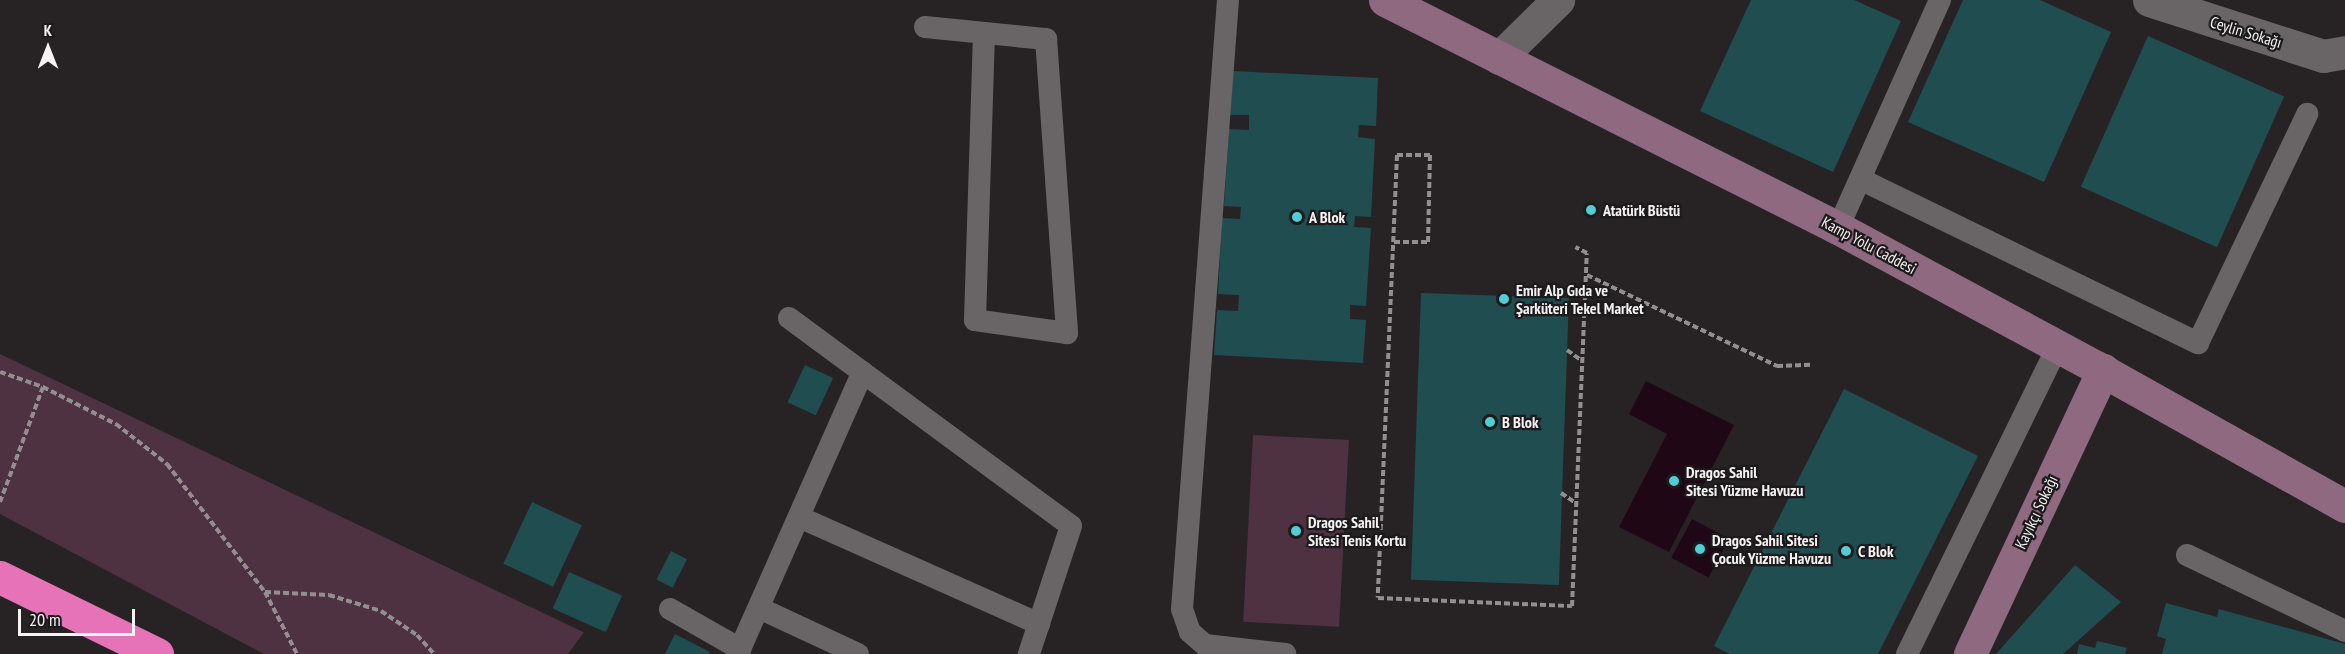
<!DOCTYPE html>
<html>
<head>
<meta charset="utf-8">
<style>
  body { margin:0 }
  #map { position:relative; width:2345px; height:654px; overflow:hidden; background:#272325; font-family:"PT Sans Narrow",sans-serif }
  div>[style] { position:absolute }
  .green>* { inset:0; background:#4e3241; transform-origin:0 0 }
  .water>* { inset:0; background:#200716; transform-origin:0 0 }
  .building>* { inset:0; background:#204d50; transform-origin:0 0 }
  .path>* { height:4px; margin-top:-2px; transform-origin:0; background:repeating-linear-gradient(90deg,#928f91 0 6px,transparent 0 9px) }
  .lane>* { height:22px; margin:-11px; padding:0 11px; transform-origin:11px; border-radius:11px; background:#696567 }
  .street>* { height:33px; margin:-16.5px; padding:0 16.5px; transform-origin:16.5px; border-radius:16.5px; background:#696567 }
  .secondary>* { height:33px; margin:-16.5px; padding:0 16.5px; transform-origin:16.5px; border-radius:16.5px; background:#8e697f }
  .highway>* { height:33px; margin:-16.5px; padding:0 16.5px; transform-origin:16.5px; border-radius:16.5px; background:#e672b7 }
  .dots>* { width:16px; height:16px; translate:-50% -50%; box-sizing:border-box; border:3px solid #1d1a1b; border-radius:50% }
  span { translate:-50% -50%; white-space:nowrap; text-align:center; line-height:1.15; -webkit-text-stroke:4.5px #1d1a1b; paint-order:stroke }
  .street-label { font-size:16px; color:#f4f2f3 }
  .poi-label { font-size:16px; color:#f4f2f3; font-weight:700 }
  .left { translate:0 -50%; text-align:left }
  .north { position:absolute; left:18px; top:18px; width:60px; height:60px; -webkit-text-stroke:4px #1d1a1b; paint-order:stroke; rotate:0deg; font-size:16px; font-weight:700; line-height:24px; text-align:center; color:#f4f2f3 }
  .north::after { content:''; display:block; margin:auto; width:21px; height:27px; background:#f4f2f3; clip-path:polygon(50% 0,100% 100%,50% 72%,0 100%) }
  .scale { position:absolute; left:18px; top:609px; width:117px; height:27px; box-sizing:border-box; border:3px solid #f4f2f3; border-top:0; padding-left:8px; font-size:18px; line-height:21px; white-space:nowrap; color:#f4f2f3; -webkit-text-stroke:4px #1d1a1b; paint-order:stroke }
</style>
</head>
<body>
<div id="map">
  <div class="green">
    <i style="clip-path:polygon(0 354px,583px 632px,584px 632px,568px 654px,264px 654px,0 514px)"></i>
    <i style="left:1253px;top:435px;width:96px;height:187px;rotate:3deg"></i>
  </div>
  <div class="water">
    <i style="clip-path:polygon(1646px 381px,1734px 425px,1669px 552px,1619px 527px,1667px 434px,1629px 414px)"></i>
    <i style="left:1692px;top:519px;width:42px;height:44px;rotate:28deg"></i>
  </div>
  <div class="building">
    <i style="clip-path:polygon(1751px 0,1854px 0,1901px 21px,1833px 172px,1700px 111px)"></i>
    <i style="clip-path:polygon(1963px 0,2040px 0,2111px 32px,2044px 182px,1908px 122px)"></i>
    <i style="left:2148px;top:36px;width:149px;height:165px;rotate:24deg"></i>
    <i style="clip-path:polygon(1233px 71px,1378px 78px,1376px 126px,1359px 125px,1358px 137px,1375px 139px,1371px 217px,1355px 216px,1354px 227px,1371px 228px,1366px 306px,1350px 305px,1350px 319px,1366px 320px,1363px 363px,1214px 355px,1217px 310px,1238px 311px,1239px 295px,1218px 294px,1222px 218px,1240px 219px,1241px 207px,1224px 206px,1229px 129px,1249px 130px,1249px 115px,1230px 115px)"></i>
    <i style="left:1421px;top:293px;width:148px;height:287px;rotate:2deg"></i>
    <i style="left:805px;top:365px;width:31px;height:41px;rotate:25deg"></i>
    <i style="clip-path:polygon(1844px 389px,1978px 456px,1878px 654px,1730px 654px,1714px 646px)"></i>
    <i style="left:532px;top:502px;width:55px;height:68px;rotate:25deg"></i>
    <i style="left:671px;top:551px;width:18px;height:32px;rotate:27deg"></i>
    <i style="clip-path:polygon(2075px 565px,2121px 602px,2063px 654px,1996px 654px)"></i>
    <i style="left:569px;top:572px;width:58px;height:40px;rotate:24deg"></i>
    <i style="clip-path:polygon(2166px 603px,2217px 617px,2219px 609px,2345px 644px,2345px 654px,2162px 654px,2166px 639px,2157px 636px)"></i>
    <i style="clip-path:polygon(675px 634px,710px 652px,709px 654px,665px 654px)"></i>
    <i style="clip-path:polygon(2097px 641px,2127px 648px,2125px 654px,2077px 654px,2079px 644px,2095px 648px)"></i>
  </div>
  <div class="path">
    <i style="left:1394px;top:242px;width:34px"></i>
    <i style="left:1428px;top:242px;width:87px;rotate:-88.7deg"></i>
    <i style="left:1430px;top:155px;width:33px;rotate:180deg"></i>
    <i style="left:1397px;top:155px;width:443px;rotate:92.5deg"></i>
    <i style="left:1378px;top:598px;width:194px;rotate:2.4deg"></i>
    <i style="left:1572px;top:606px;width:353px;rotate:-87.6deg"></i>
    <i style="left:1587px;top:253px;width:13px;rotate:-153deg"></i>
    <i style="left:1587px;top:275px;width:211px;rotate:25.6deg"></i>
    <i style="left:1777px;top:366px;width:34px;rotate:-2deg"></i>
    <i style="left:1567px;top:350px;width:19px;rotate:36deg"></i>
    <i style="left:0;top:372px;width:46px;rotate:19.2deg"></i>
    <i style="left:43px;top:387px;width:82px;rotate:26.9deg"></i>
    <i style="left:116px;top:424px;width:65px;rotate:38.1deg"></i>
    <i style="left:167px;top:464px;width:161px;rotate:52.6deg"></i>
    <i style="left:265px;top:592px;width:70px;rotate:62.7deg"></i>
    <i style="left:1561px;top:493px;width:18px;rotate:34deg"></i>
    <i style="left:0;top:502px;width:123px;rotate:-69.5deg"></i>
    <i style="left:265px;top:592px;width:64px;rotate:2.7deg"></i>
    <i style="left:329px;top:595px;width:54px;rotate:17.1deg"></i>
    <i style="left:381px;top:611px;width:43px;rotate:33.7deg"></i>
    <i style="left:417px;top:635px;width:25px;rotate:48deg"></i>
  </div>
  <div class="lane">
    <i style="left:1228px;top:0;width:611px;rotate:94.32deg"></i>
    <i style="left:1182px;top:609px;width:24px;rotate:71deg"></i>
    <i style="left:1190px;top:632px;width:20px;rotate:41deg"></i>
    <i style="left:1205px;top:645px;width:81px;rotate:6.4deg"></i>
    <i style="left:925px;top:27px;width:122px;rotate:5.7deg"></i>
    <i style="left:1046px;top:39px;width:295px;rotate:85.9deg"></i>
    <i style="left:1067px;top:333px;width:93px;rotate:-172deg"></i>
    <i style="left:975px;top:320px;width:287px;rotate:-88.2deg"></i>
    <i style="left:1860px;top:179px;width:376px;rotate:25.9deg"></i>
    <i style="left:2198px;top:343px;width:254px;rotate:-64.5deg"></i>
    <i style="left:1838px;top:228px;width:250px;rotate:-65.9deg"></i>
    <i style="left:789px;top:318px;width:350px;rotate:36.4deg"></i>
    <i style="left:1071px;top:526px;width:135px;rotate:108.2deg"></i>
    <i style="left:799px;top:517px;width:263px;rotate:24deg"></i>
    <i style="left:2187px;top:555px;width:175px;rotate:25.7deg"></i>
    <i style="left:759px;top:608px;width:109px;rotate:24.9deg"></i>
    <i style="left:670px;top:609px;width:81px;rotate:29.7deg"></i>
    <i style="left:740px;top:649px;width:303px;rotate:-66.1deg"></i>
    <i style="left:1907px;top:654px;width:343px;rotate:-63.9deg"></i>
  </div>
  <div class="street">
    <i style="left:2149px;top:0;width:183px;rotate:17.8deg"></i>
    <i style="left:2323px;top:56px;width:22px;rotate:-10deg"></i>
    <i style="left:1499px;top:58px;width:83px;rotate:-44.5deg"></i>
  </div>
  <div class="secondary">
    <i style="left:1385px;top:0;width:507px;rotate:26.72deg"></i>
    <i style="left:1838px;top:228px;width:293px;rotate:28.3deg"></i>
    <i style="left:2096px;top:367px;width:285px;rotate:29.2deg"></i>
    <i style="left:1970px;top:654px;width:314px;rotate:-64.9deg"></i>
  </div>
  <div class="highway">
    <i style="left:0;top:577px;width:175px;rotate:26.1deg"></i>
  </div>
  <div class="dots">
    <i style="left:1591px;top:210px;background:#52ccd5"></i>
    <i style="left:1297px;top:217px;background:#52ccd5"></i>
    <i style="left:1504px;top:299px;background:#52ccd5"></i>
    <i style="left:1490px;top:422px;background:#52ccd5"></i>
    <i style="left:1674px;top:481px;background:#52ccd5"></i>
    <i style="left:1296px;top:531px;background:#52ccd5"></i>
    <i style="left:1700px;top:549px;background:#52ccd5"></i>
    <i style="left:1846px;top:551px;background:#52ccd5"></i>
  </div>
  <div class="street-label">
    <span style="left:2246px;top:32px;rotate:17deg">Ceylin Sokağı</span>
    <span style="left:1869px;top:245px;rotate:28deg">Kamp Yolu Caddesi</span>
    <span style="left:2036px;top:512px;rotate:-65deg">Kayıkçı Sokağı</span>
  </div>
  <div class="poi-label">
    <span class="left" style="left:1603px;top:210px">Atatürk Büstü</span>
    <span class="left" style="left:1309px;top:217px">A Blok</span>
    <span class="left" style="left:1516px;top:299px">Emir Alp Gıda ve<br>Şarküteri Tekel Market</span>
    <span class="left" style="left:1502px;top:422px">B Blok</span>
    <span class="left" style="left:1686px;top:481px">Dragos Sahil<br>Sitesi Yüzme Havuzu</span>
    <span class="left" style="left:1308px;top:531px">Dragos Sahil<br>Sitesi Tenis Kortu</span>
    <span class="left" style="left:1712px;top:549px">Dragos Sahil Sitesi<br>Çocuk Yüzme Havuzu</span>
    <span class="left" style="left:1858px;top:551px">C Blok</span>
  </div>
  <div class="north">K</div>
  <div class="scale">20 m</div>
</div>
</body>
</html>
